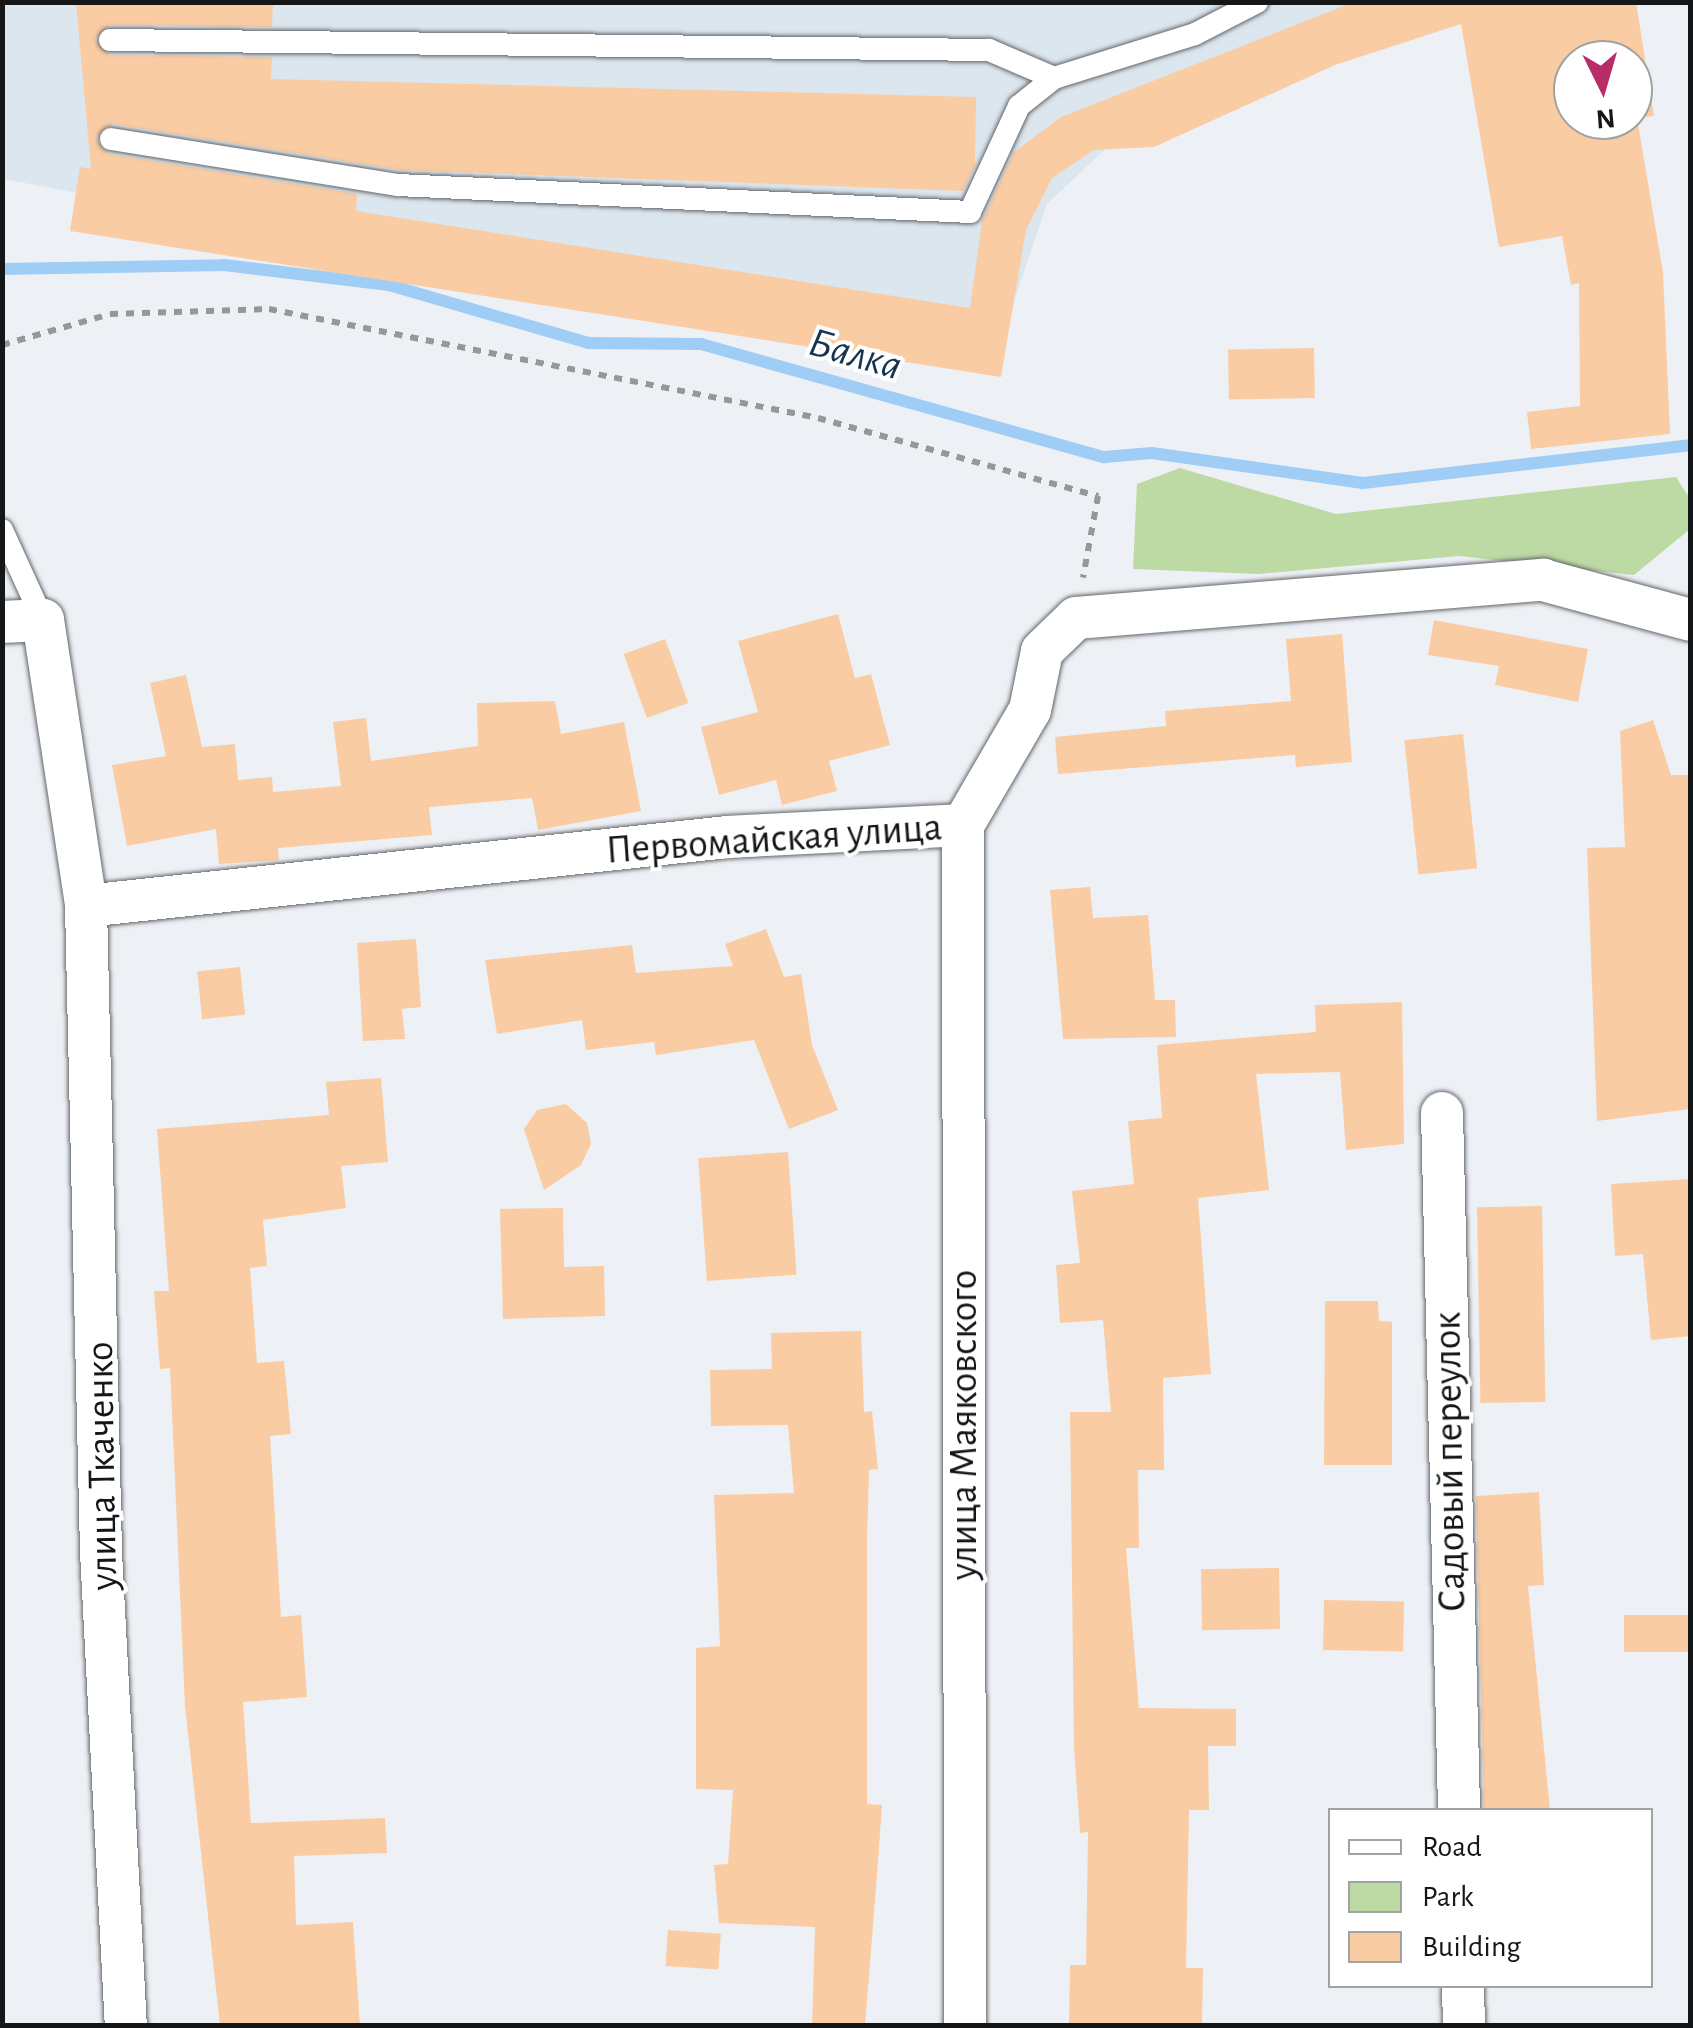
<!DOCTYPE html>
<html>
<head>
<meta charset="utf-8">
<style>
  body { margin:0 }
  #map { position:relative; width:1693px; height:2028px; overflow:hidden; background:#edf1f5; font-family:"Alegreya Sans",sans-serif }
  div>[style] { position:absolute }
  .built>* { inset:0; background:#dce6ef }
  .green>* { inset:0; background:#bdd9a4 }
  .stream>* { height:12px; margin:-6px; padding:0 6px; transform-origin:6px; border-radius:6px; background:#a0cdf6 }
  .building>* { inset:0; background:#facca3; transform-origin:0 0 }
  .path>* { height:6px; margin-top:-3px; transform-origin:0; background:repeating-linear-gradient(90deg,#95989b 0 8px,transparent 0 16px) }
  .roads { filter:drop-shadow(0 0 2px #63676a) drop-shadow(0 0 2px #63676a) }
  .lane>* { height:22px; margin:-11px; padding:0 11px; transform-origin:11px; border-radius:11px; background:#fff }
  .street>* { height:42px; margin:-21px; padding:0 21px; transform-origin:21px; border-radius:21px; background:#fff }
  span { translate:-50% -50%; white-space:nowrap; text-align:center; line-height:1.15; -webkit-text-stroke:8px #fff; paint-order:stroke }
  .street-label { font-size:40px; color:#141617 }
  .water-label { font-size:42px; color:#143450; font-style:italic }
  .frame { position:absolute; inset:0; border:5px solid #141617; pointer-events:none }
  .legend { position:absolute; left:1328px; top:1808px; width:325px; height:180px; box-sizing:border-box; background:#fff; border:2px solid #a1a2a2; margin:0; padding:12px 18px; list-style:none; font-size:30px; color:#141617 }
  .legend li { display:flex; align-items:center; gap:20px; height:50px }
  .legend b { width:50px; border:2px solid #a1a2a2 }
  .north { position:absolute; left:1553px; top:40px; width:100px; height:100px; box-sizing:border-box; background:#fff; border:2px solid #a1a2a2; border-radius:50%; rotate:175deg; font-size:28px; font-weight:700; line-height:40px; text-align:center; color:#141617 }
  .north::after { content:''; display:block; margin:auto; width:35px; height:45px; background:#b72d68; clip-path:polygon(50% 0,100% 100%,50% 72%,0 100%) }
</style>
</head>
<body>
<div id="map">
  <div class="built">
    <i style="clip-path:polygon(2px 3px,1525px 3px,1149px 108px,1047px 204px,992px 366px,3px 179px)"></i>
  </div>
  <div class="green">
    <i style="clip-path:polygon(1180px 468px,1336px 514px,1676px 477px,1690px 499px,1690px 529px,1634px 575px,1459px 556px,1258px 574px,1133px 569px,1137px 484px)"></i>
  </div>
  <div class="stream">
    <i style="left:2px;top:269px;width:222px;rotate:-1deg"></i>
    <i style="left:224px;top:265px;width:166px;rotate:6.9deg"></i>
    <i style="left:389px;top:285px;width:207px;rotate:16.2deg"></i>
    <i style="left:588px;top:343px;width:113px;rotate:0.5deg"></i>
    <i style="left:701px;top:344px;width:419px;rotate:15.7deg"></i>
    <i style="left:1104px;top:457px;width:48px;rotate:-4.8deg"></i>
    <i style="left:1152px;top:453px;width:213px;rotate:8.1deg"></i>
    <i style="left:1363px;top:483px;width:329px;rotate:-6.6deg"></i>
  </div>
  <div class="building">
    <i style="clip-path:polygon(evenodd,76px 2px,273px 2px,272px 27px,110px 25px,95px 39px,110px 55px,272px 57px,271px 79px,976px 97px,975px 166px,963px 191px,400px 170px,113px 124px,96px 138px,109px 154px,357px 194px,356px 211px,970px 308px,982px 221px,1014px 152px,1061px 117px,1354px 2px,1636px 2px,1654px 116px,1637px 118px,1663px 272px,1670px 434px,1531px 449px,1527px 412px,1580px 406px,1579px 283px,1571px 285px,1562px 236px,1499px 247px,1461px 24px,1335px 65px,1154px 147px,1094px 150px,1052px 178px,1026px 230px,1001px 377px,70px 231px,80px 167px,91px 169px,76px 2px,1573px 60px,1633px 60px,1633px 120px,1573px 120px,1573px 60px)"></i>
    <i style="left:1314px;top:348px;width:50px;height:86px;rotate:89deg"></i>
    <i style="clip-path:polygon(838px 614px,855px 678px,871px 674px,890px 745px,829px 761px,837px 791px,782px 805px,776px 780px,719px 795px,701px 727px,758px 712px,738px 641px)"></i>
    <i style="clip-path:polygon(1434px 620px,1588px 649px,1578px 702px,1495px 685px,1499px 666px,1428px 655px)"></i>
    <i style="clip-path:polygon(1342px 634px,1352px 762px,1296px 767px,1295px 755px,1058px 774px,1055px 737px,1166px 726px,1165px 711px,1291px 701px,1286px 639px)"></i>
    <i style="left:665px;top:639px;width:68px;height:44px;rotate:70deg"></i>
    <i style="clip-path:polygon(186px 675px,202px 747px,235px 744px,238px 780px,272px 777px,273px 792px,341px 786px,333px 722px,366px 718px,371px 761px,478px 746px,477px 703px,555px 701px,561px 734px,624px 722px,641px 811px,538px 830px,532px 798px,429px 807px,432px 835px,278px 848px,279px 860px,219px 864px,216px 829px,127px 846px,112px 765px,166px 756px,150px 683px)"></i>
    <i style="clip-path:polygon(1653px 720px,1671px 775px,1690px 775px,1690px 1109px,1597px 1121px,1587px 848px,1625px 847px,1620px 731px)"></i>
    <i style="left:1463px;top:734px;width:135px;height:59px;rotate:84deg"></i>
    <i style="clip-path:polygon(1090px 887px,1093px 918px,1148px 915px,1155px 1000px,1175px 1000px,1176px 1037px,1063px 1039px,1050px 890px)"></i>
    <i style="clip-path:polygon(766px 929px,784px 977px,801px 974px,812px 1045px,838px 1110px,789px 1129px,754px 1040px,656px 1055px,654px 1042px,586px 1050px,582px 1020px,497px 1034px,485px 960px,632px 945px,636px 973px,733px 966px,725px 944px)"></i>
    <i style="clip-path:polygon(416px 939px,421px 1007px,402px 1009px,405px 1039px,363px 1041px,357px 943px)"></i>
    <i style="left:240px;top:967px;width:48px;height:43px;rotate:84deg"></i>
    <i style="clip-path:polygon(1402px 1002px,1404px 1144px,1346px 1150px,1340px 1072px,1256px 1074px,1269px 1190px,1198px 1198px,1211px 1374px,1163px 1378px,1164px 1470px,1138px 1470px,1139px 1548px,1126px 1548px,1139px 1708px,1236px 1709px,1236px 1746px,1208px 1746px,1209px 1810px,1189px 1810px,1186px 1968px,1203px 1968px,1202px 2026px,1069px 2026px,1070px 1965px,1086px 1965px,1088px 1832px,1080px 1833px,1074px 1746px,1070px 1412px,1111px 1412px,1103px 1320px,1060px 1323px,1056px 1265px,1080px 1263px,1072px 1191px,1134px 1184px,1128px 1121px,1162px 1118px,1157px 1045px,1316px 1032px,1315px 1005px)"></i>
    <i style="clip-path:polygon(381px 1078px,388px 1162px,341px 1166px,346px 1208px,263px 1220px,267px 1266px,250px 1268px,257px 1363px,284px 1361px,291px 1434px,270px 1436px,281px 1617px,301px 1615px,307px 1697px,243px 1702px,251px 1823px,385px 1818px,387px 1853px,294px 1856px,296px 1925px,353px 1922px,360px 2026px,220px 2026px,185px 1706px,170px 1368px,160px 1369px,154px 1291px,169px 1291px,157px 1129px,329px 1115px,326px 1082px)"></i>
    <i style="clip-path:polygon(566px 1104px,587px 1123px,591px 1144px,581px 1165px,544px 1190px,524px 1129px,537px 1110px)"></i>
    <i style="left:788px;top:1152px;width:123px;height:90px;rotate:86deg"></i>
    <i style="clip-path:polygon(1690px 1179px,1690px 1336px,1651px 1340px,1643px 1254px,1615px 1256px,1611px 1184px)"></i>
    <i style="left:1542px;top:1206px;width:196px;height:65px;rotate:89deg"></i>
    <i style="clip-path:polygon(563px 1208px,564px 1267px,604px 1266px,605px 1316px,503px 1319px,500px 1209px)"></i>
    <i style="clip-path:polygon(1325px 1301px,1378px 1301px,1379px 1321px,1392px 1322px,1392px 1465px,1324px 1465px)"></i>
    <i style="clip-path:polygon(861px 1331px,864px 1412px,872px 1411px,878px 1469px,869px 1470px,867px 1540px,867px 1804px,882px 1805px,878px 1862px,865px 2026px,812px 2026px,815px 1927px,719px 1923px,714px 1865px,728px 1864px,733px 1790px,696px 1789px,696px 1648px,720px 1646px,714px 1495px,794px 1493px,788px 1425px,711px 1426px,710px 1370px,772px 1369px,771px 1333px)"></i>
    <i style="clip-path:polygon(1539px 1492px,1544px 1585px,1528px 1586px,1550px 1810px,1484px 1810px,1476px 1496px)"></i>
    <i style="left:1279px;top:1568px;width:61px;height:78px;rotate:89deg"></i>
    <i style="left:1324px;top:1600px;width:80px;height:50px;rotate:1deg"></i>
    <i style="left:1690px;top:1615px;width:37px;height:66px;rotate:90deg"></i>
    <i style="left:668px;top:1930px;width:53px;height:36px;rotate:4deg"></i>
  </div>
  <div class="path">
    <i style="left:2px;top:345px;width:112px;rotate:-16deg"></i>
    <i style="left:110px;top:314px;width:159px;rotate:-1.8deg"></i>
    <i style="left:269px;top:309px;width:560px;rotate:11.23deg"></i>
    <i style="left:818px;top:418px;width:291px;rotate:15.6deg"></i>
    <i style="left:1098px;top:496px;width:83px;rotate:100.4deg"></i>
  </div>
  <div class="roads">
    <div class="lane">
      <i style="left:110px;top:40px;width:879px;rotate:0.65deg"></i>
      <i style="left:989px;top:50px;width:71px;rotate:23.3deg"></i>
      <i style="left:111px;top:139px;width:291px;rotate:9.1deg"></i>
      <i style="left:398px;top:185px;width:573px;rotate:2.7deg"></i>
      <i style="left:970px;top:212px;width:117px;rotate:-65.2deg"></i>
      <i style="left:1019px;top:106px;width:45px;rotate:-38.7deg"></i>
      <i style="left:1054px;top:78px;width:148px;rotate:-17.3deg"></i>
      <i style="left:1195px;top:34px;width:70px;rotate:-27.3deg"></i>
      <i style="left:2px;top:530px;width:99px;rotate:65.5deg"></i>
    </div>
    <div class="street">
      <i style="left:2px;top:622px;width:41px;rotate:-2.8deg"></i>
      <i style="left:43px;top:620px;width:289px;rotate:81.4deg"></i>
      <i style="left:86px;top:906px;width:646px;rotate:88.67deg"></i>
      <i style="left:101px;top:1552px;width:475px;rotate:87deg"></i>
      <i style="left:963px;top:825px;width:1201px;rotate:89.9deg"></i>
      <i style="left:86px;top:906px;width:645px;rotate:-6.14deg"></i>
      <i style="left:727px;top:837px;width:236px;rotate:-2.9deg"></i>
      <i style="left:963px;top:825px;width:133px;rotate:-59.8deg"></i>
      <i style="left:1030px;top:710px;width:60px;rotate:-78.5deg"></i>
      <i style="left:1042px;top:651px;width:47px;rotate:-44.1deg"></i>
      <i style="left:1076px;top:618px;width:469px;rotate:-4.7deg"></i>
      <i style="left:1543px;top:580px;width:152px;rotate:15.2deg"></i>
      <i style="left:1442px;top:1113px;width:697px;rotate:88.6deg"></i>
      <i style="left:1463px;top:1986px;width:40px;rotate:88.6deg"></i>
    </div>
  </div>
  <div class="street-label">
    <span style="left:774px;top:839px;rotate:-4deg">Первомайская улица</span>
    <span style="left:964px;top:1425px;rotate:-90deg">улица Маяковского</span>
    <span style="left:1450px;top:1462px;rotate:-91deg">Садовый переулок</span>
    <span style="left:102px;top:1466px;rotate:-91deg">улица Ткаченко</span>
  </div>
  <div class="water-label">
    <span style="left:855px;top:354px;rotate:16deg">Балка</span>
  </div>
  <div class="frame"></div>
  <ul class="legend">
  <li><b style="height:12px;background:#fff"></b>Road</li>
  <li><b style="height:28px;background:#bdd9a4"></b>Park</li>
  <li><b style="height:28px;background:#facca3"></b>Building</li>
  </ul>
  <div class="north">N</div>
</div>
</body>
</html>
